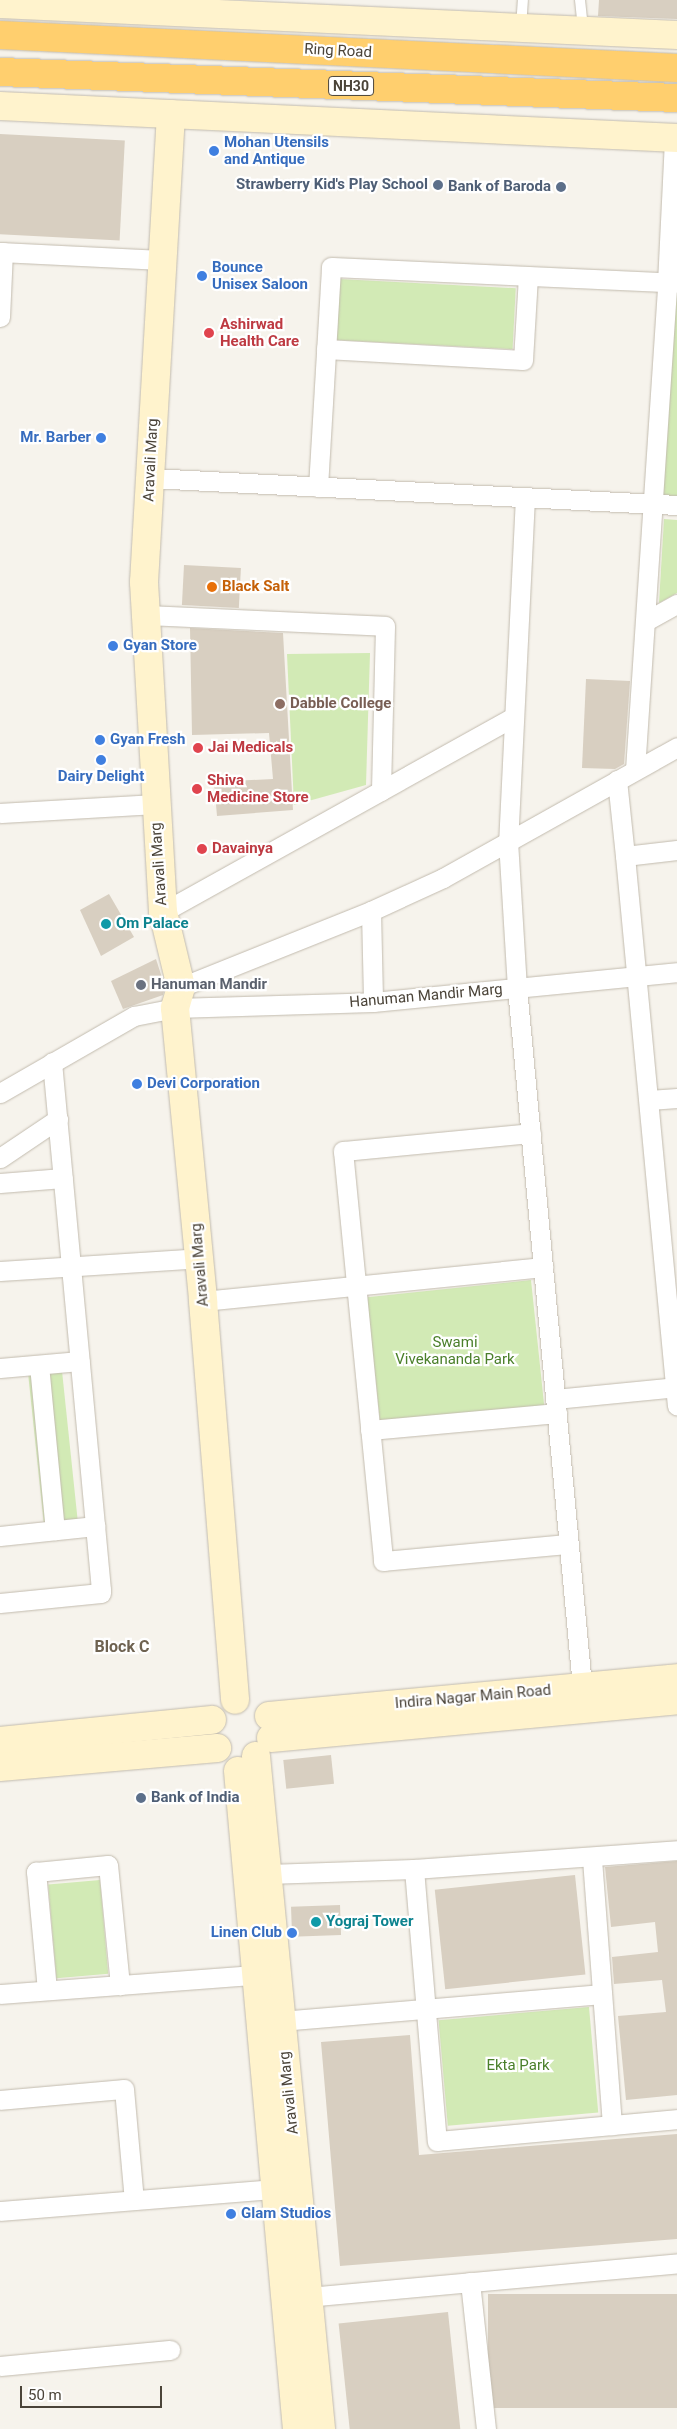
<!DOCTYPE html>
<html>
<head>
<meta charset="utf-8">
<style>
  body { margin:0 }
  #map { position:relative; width:677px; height:2429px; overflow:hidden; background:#f6f3ec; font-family:Roboto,sans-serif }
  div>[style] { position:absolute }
  .green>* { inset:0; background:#d2eab5; transform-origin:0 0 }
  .building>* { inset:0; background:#d8cfc1; transform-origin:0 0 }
  .roads { filter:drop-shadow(0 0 1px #c2bbae) drop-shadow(0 0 1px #c2bbae) }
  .lane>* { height:10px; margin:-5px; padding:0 5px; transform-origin:5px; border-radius:5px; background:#fff }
  .street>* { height:19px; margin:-9.5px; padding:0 9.5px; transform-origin:9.5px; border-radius:9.5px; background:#fff }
  .secondary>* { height:28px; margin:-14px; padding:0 14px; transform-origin:14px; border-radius:14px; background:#fff3cd }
  .highway>* { height:28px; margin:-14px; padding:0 14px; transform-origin:14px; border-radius:14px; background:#ffcf6e }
  .dots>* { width:14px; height:14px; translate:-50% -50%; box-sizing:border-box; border:2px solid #fff; border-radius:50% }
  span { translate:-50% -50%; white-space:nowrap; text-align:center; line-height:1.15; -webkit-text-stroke:4.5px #fff; paint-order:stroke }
  .shield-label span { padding:1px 4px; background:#fff; border:1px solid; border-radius:4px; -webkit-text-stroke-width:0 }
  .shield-label { font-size:14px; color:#4b4439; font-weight:700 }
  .street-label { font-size:15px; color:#4b4439 }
  .shop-label { font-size:15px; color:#366cbe; font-weight:700 }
  .left { translate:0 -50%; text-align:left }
  .right { translate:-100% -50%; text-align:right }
  .service-label { font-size:15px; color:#4e5e75; font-weight:700 }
  .health-label { font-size:15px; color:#be3a42; font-weight:700 }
  .food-label { font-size:15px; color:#c56008; font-weight:700 }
  .education-label { font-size:15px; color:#785e54; font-weight:700 }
  .culture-label { font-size:15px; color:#0d838f; font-weight:700 }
  .worship-label { font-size:15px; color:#5b616d; font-weight:700 }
  .park-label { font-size:15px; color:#4a7f2a }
  .neighbourhood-label { font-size:16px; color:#6e6250; font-weight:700 }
  .scale { position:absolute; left:20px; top:2386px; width:142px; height:22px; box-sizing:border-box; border:2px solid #4b4439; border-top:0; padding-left:6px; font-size:15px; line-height:18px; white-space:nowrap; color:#4b4439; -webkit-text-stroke:4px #fff; paint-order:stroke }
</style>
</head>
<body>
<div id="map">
  <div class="green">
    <i style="left:339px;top:279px;width:177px;height:61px;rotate:3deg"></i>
    <i style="clip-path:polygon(673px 291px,677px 291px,677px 497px,662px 496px)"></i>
    <i style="clip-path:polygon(664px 519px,677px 520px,677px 593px,659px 603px)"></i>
    <i style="clip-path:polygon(370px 653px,366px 785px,294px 805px,287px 654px)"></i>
    <i style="left:531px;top:1280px;width:126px;height:165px;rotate:84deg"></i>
    <i style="left:62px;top:1371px;width:157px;height:34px;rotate:84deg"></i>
    <i style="left:100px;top:1880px;width:94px;height:52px;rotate:85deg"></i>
    <i style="left:589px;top:2007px;width:106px;height:151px;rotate:85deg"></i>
  </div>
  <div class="building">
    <i style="clip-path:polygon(599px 0,677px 0,677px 19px,598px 16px)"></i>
    <i style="left:0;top:134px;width:125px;height:100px;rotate:3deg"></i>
    <i style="left:184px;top:565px;width:57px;height:40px;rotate:3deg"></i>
    <i style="clip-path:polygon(190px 628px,283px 633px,293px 810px,217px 816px,214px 782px,273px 779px,269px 733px,192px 735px)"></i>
    <i style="clip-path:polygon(586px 679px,630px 681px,624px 764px,615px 769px,582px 768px)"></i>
    <i style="clip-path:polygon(109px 894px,134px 937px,101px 956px,80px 910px)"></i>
    <i style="clip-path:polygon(156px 959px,165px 987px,163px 995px,123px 1009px,111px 981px)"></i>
    <i style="left:331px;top:1755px;width:29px;height:48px;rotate:84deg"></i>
    <i style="clip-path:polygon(677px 1861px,677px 2095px,626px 2100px,618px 2016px,666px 2012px,662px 1980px,614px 1984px,612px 1957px,658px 1952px,655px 1922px,611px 1927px,605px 1867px)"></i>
    <i style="left:575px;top:1875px;width:100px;height:141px;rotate:84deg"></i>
    <i style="left:340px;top:1905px;width:30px;height:49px;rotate:88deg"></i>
    <i style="clip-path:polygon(410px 2035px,419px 2155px,677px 2134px,677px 2239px,340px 2266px,321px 2042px)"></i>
    <i style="left:677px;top:2294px;width:114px;height:189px;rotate:90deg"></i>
    <i style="left:448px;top:2312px;width:118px;height:110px;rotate:84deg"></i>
  </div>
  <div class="roads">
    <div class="lane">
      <i style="left:580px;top:0;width:29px;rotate:84deg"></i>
      <i style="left:521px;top:27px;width:27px;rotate:-86deg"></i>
    </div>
    <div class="street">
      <i style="left:0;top:252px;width:162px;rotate:2.8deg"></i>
      <i style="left:0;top:317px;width:65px;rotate:-87.4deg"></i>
      <i style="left:326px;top:349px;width:197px;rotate:3.2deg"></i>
      <i style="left:523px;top:360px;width:84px;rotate:-86.6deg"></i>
      <i style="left:150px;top:478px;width:528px;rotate:2.93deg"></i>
      <i style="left:318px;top:487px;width:220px;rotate:-86.6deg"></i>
      <i style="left:331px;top:267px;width:346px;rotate:2.6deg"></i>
      <i style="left:525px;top:497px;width:344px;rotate:92.8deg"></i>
      <i style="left:508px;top:841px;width:147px;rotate:86.5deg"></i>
      <i style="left:517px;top:988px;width:712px;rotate:84.68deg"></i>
      <i style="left:145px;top:615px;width:240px;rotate:2.6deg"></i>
      <i style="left:385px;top:626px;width:165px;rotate:91.4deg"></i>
      <i style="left:646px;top:621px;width:35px;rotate:-29deg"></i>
      <i style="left:635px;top:770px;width:488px;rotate:-86.2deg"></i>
      <i style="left:667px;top:283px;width:145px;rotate:-87.2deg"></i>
      <i style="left:617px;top:780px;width:76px;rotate:84deg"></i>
      <i style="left:625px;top:856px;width:52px;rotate:-6.6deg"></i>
      <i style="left:0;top:813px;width:155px;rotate:-3.3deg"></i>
      <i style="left:625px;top:856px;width:552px;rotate:84.6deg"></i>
      <i style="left:371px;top:911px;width:91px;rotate:88.7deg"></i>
      <i style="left:163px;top:912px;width:401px;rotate:-29.1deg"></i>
      <i style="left:181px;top:987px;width:205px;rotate:-21.8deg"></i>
      <i style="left:371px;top:911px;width:79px;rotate:-24.6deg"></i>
      <i style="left:443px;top:878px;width:268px;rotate:-29.2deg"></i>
      <i style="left:0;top:1093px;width:155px;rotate:-29.9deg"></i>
      <i style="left:134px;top:1016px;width:42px;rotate:-11deg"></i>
      <i style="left:175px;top:1008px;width:198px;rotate:-1.7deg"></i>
      <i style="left:373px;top:1002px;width:305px;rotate:-5.6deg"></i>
      <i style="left:649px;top:1100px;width:28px;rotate:-4deg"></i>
      <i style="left:531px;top:1133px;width:189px;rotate:174.5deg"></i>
      <i style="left:343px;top:1151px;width:412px;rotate:84.4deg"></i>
      <i style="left:383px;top:1561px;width:186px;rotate:-5.3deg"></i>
      <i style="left:0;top:1158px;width:70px;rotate:-33.9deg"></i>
      <i style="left:0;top:1183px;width:63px;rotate:-4.5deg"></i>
      <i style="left:0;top:1271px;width:199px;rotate:-3.7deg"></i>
      <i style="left:203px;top:1301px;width:342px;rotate:-5.7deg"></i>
      <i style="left:39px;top:1365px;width:166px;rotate:84.5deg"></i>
      <i style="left:0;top:1368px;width:80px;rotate:-5deg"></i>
      <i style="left:555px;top:1399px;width:123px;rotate:-5.6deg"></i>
      <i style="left:370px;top:1430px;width:188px;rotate:-5.2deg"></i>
      <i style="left:0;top:1536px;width:96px;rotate:-6deg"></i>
      <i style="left:0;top:1603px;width:101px;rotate:-5.7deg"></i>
      <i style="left:101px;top:1593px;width:3px;rotate:-90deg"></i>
      <i style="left:101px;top:1590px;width:530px;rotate:-95.3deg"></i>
      <i style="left:592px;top:1859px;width:267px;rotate:85.7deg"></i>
      <i style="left:414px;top:1869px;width:273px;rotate:85.2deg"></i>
      <i style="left:437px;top:2141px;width:241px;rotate:-5.2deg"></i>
      <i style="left:268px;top:1874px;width:146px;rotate:-2deg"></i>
      <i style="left:414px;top:1869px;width:264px;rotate:-4.1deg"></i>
      <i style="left:47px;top:1990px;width:119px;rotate:-95.3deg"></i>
      <i style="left:36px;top:1872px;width:72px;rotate:-5.6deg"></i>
      <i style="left:108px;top:1865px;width:121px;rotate:84.3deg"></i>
      <i style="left:0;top:1994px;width:269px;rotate:-4.3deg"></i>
      <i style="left:269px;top:2022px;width:334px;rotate:-4.8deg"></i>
      <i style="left:0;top:2100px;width:124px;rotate:-5.1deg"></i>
      <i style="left:124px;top:2089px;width:111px;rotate:84.9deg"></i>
      <i style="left:0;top:2211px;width:276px;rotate:-4.6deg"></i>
      <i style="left:470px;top:2282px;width:148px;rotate:83.8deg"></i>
      <i style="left:296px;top:2298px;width:383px;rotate:-5.2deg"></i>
      <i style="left:0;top:2366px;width:171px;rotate:-5.4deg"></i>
    </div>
    <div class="secondary">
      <i style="left:0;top:4px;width:678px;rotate:2.62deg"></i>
      <i style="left:0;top:106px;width:678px;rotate:2.71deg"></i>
      <i style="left:171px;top:114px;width:469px;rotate:93.3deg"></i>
      <i style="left:144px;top:582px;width:331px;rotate:86.7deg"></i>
      <i style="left:163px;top:912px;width:77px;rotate:76.5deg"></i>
      <i style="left:181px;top:987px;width:22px;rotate:106deg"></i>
      <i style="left:175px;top:1008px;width:294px;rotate:84.5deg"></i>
      <i style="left:203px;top:1301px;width:400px;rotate:85.4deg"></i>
      <i style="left:269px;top:1716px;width:410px;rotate:-5.3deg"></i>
      <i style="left:271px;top:1738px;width:408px;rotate:-5.3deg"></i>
      <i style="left:0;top:1741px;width:213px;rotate:-5.7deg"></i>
      <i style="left:256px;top:1756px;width:676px;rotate:84.48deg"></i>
      <i style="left:0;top:1767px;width:218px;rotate:-5deg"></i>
      <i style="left:238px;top:1771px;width:661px;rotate:84.88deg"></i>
    </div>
    <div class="highway">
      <i style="left:0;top:35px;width:678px;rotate:2.79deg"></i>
      <i style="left:0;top:72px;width:677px;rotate:2.2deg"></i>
    </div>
  </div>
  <div class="dots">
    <i style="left:214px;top:151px;background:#3f7fe0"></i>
    <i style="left:438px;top:185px;background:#5c6f8a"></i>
    <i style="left:561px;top:187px;background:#5c6f8a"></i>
    <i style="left:202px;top:276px;background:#3f7fe0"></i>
    <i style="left:209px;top:333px;background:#e0444e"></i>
    <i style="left:101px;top:438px;background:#3f7fe0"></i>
    <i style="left:212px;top:587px;background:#e8710a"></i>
    <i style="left:113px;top:646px;background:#3f7fe0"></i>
    <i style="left:280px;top:704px;background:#8d6e63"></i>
    <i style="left:100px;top:740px;background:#3f7fe0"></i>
    <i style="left:198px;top:748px;background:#e0444e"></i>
    <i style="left:101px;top:760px;background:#3f7fe0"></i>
    <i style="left:197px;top:789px;background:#e0444e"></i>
    <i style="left:202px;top:849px;background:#e0444e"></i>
    <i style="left:106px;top:924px;background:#0f9aa8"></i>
    <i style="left:141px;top:985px;background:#6b7280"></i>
    <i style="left:137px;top:1084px;background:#3f7fe0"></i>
    <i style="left:141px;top:1798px;background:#5c6f8a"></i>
    <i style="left:316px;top:1922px;background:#0f9aa8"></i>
    <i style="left:292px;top:1933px;background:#3f7fe0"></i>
    <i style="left:231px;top:2214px;background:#3f7fe0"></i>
  </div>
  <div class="shield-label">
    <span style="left:351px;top:86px">NH30</span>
  </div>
  <div class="street-label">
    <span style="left:338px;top:51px;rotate:3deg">Ring Road</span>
    <span style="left:151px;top:460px;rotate:-87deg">Aravali Marg</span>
    <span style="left:159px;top:864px;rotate:-94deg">Aravali Marg</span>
    <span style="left:426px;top:996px;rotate:-5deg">Hanuman Mandir Marg</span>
    <span style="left:200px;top:1265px;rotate:-95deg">Aravali Marg</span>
    <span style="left:473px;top:1697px;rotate:-5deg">Indira Nagar Main Road</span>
    <span style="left:289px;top:2093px;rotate:-96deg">Aravali Marg</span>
  </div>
  <div class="shop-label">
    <span class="left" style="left:224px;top:151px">Mohan Utensils<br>and Antique</span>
    <span class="left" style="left:212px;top:276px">Bounce<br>Unisex Saloon</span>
    <span class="right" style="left:91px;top:438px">Mr. Barber</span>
    <span class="left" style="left:123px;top:646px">Gyan Store</span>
    <span class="left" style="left:110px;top:740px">Gyan Fresh</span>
    <span style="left:101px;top:777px">Dairy Delight</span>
    <span class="left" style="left:147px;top:1084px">Devi Corporation</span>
    <span class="right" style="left:282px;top:1933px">Linen Club</span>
    <span class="left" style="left:241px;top:2214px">Glam Studios</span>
  </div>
  <div class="service-label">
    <span class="right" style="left:428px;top:185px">Strawberry Kid's Play School</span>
    <span class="right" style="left:551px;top:187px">Bank of Baroda</span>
    <span class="left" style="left:151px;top:1798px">Bank of India</span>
  </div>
  <div class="health-label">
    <span class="left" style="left:220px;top:333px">Ashirwad<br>Health Care</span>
    <span class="left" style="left:208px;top:748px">Jai Medicals</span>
    <span class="left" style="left:207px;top:789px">Shiva<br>Medicine Store</span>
    <span class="left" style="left:212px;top:849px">Davainya</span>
  </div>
  <div class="food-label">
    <span class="left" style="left:222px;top:587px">Black Salt</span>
  </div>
  <div class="education-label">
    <span class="left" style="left:290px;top:704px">Dabble College</span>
  </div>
  <div class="culture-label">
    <span class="left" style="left:116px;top:924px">Om Palace</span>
    <span class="left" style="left:326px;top:1922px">Yograj Tower</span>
  </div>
  <div class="worship-label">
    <span class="left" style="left:151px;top:985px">Hanuman Mandir</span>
  </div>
  <div class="park-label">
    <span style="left:455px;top:1351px">Swami<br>Vivekananda Park</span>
    <span style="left:518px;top:2066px">Ekta Park</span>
  </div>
  <div class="neighbourhood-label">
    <span style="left:122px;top:1647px">Block C</span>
  </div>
  <div class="scale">50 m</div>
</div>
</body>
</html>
